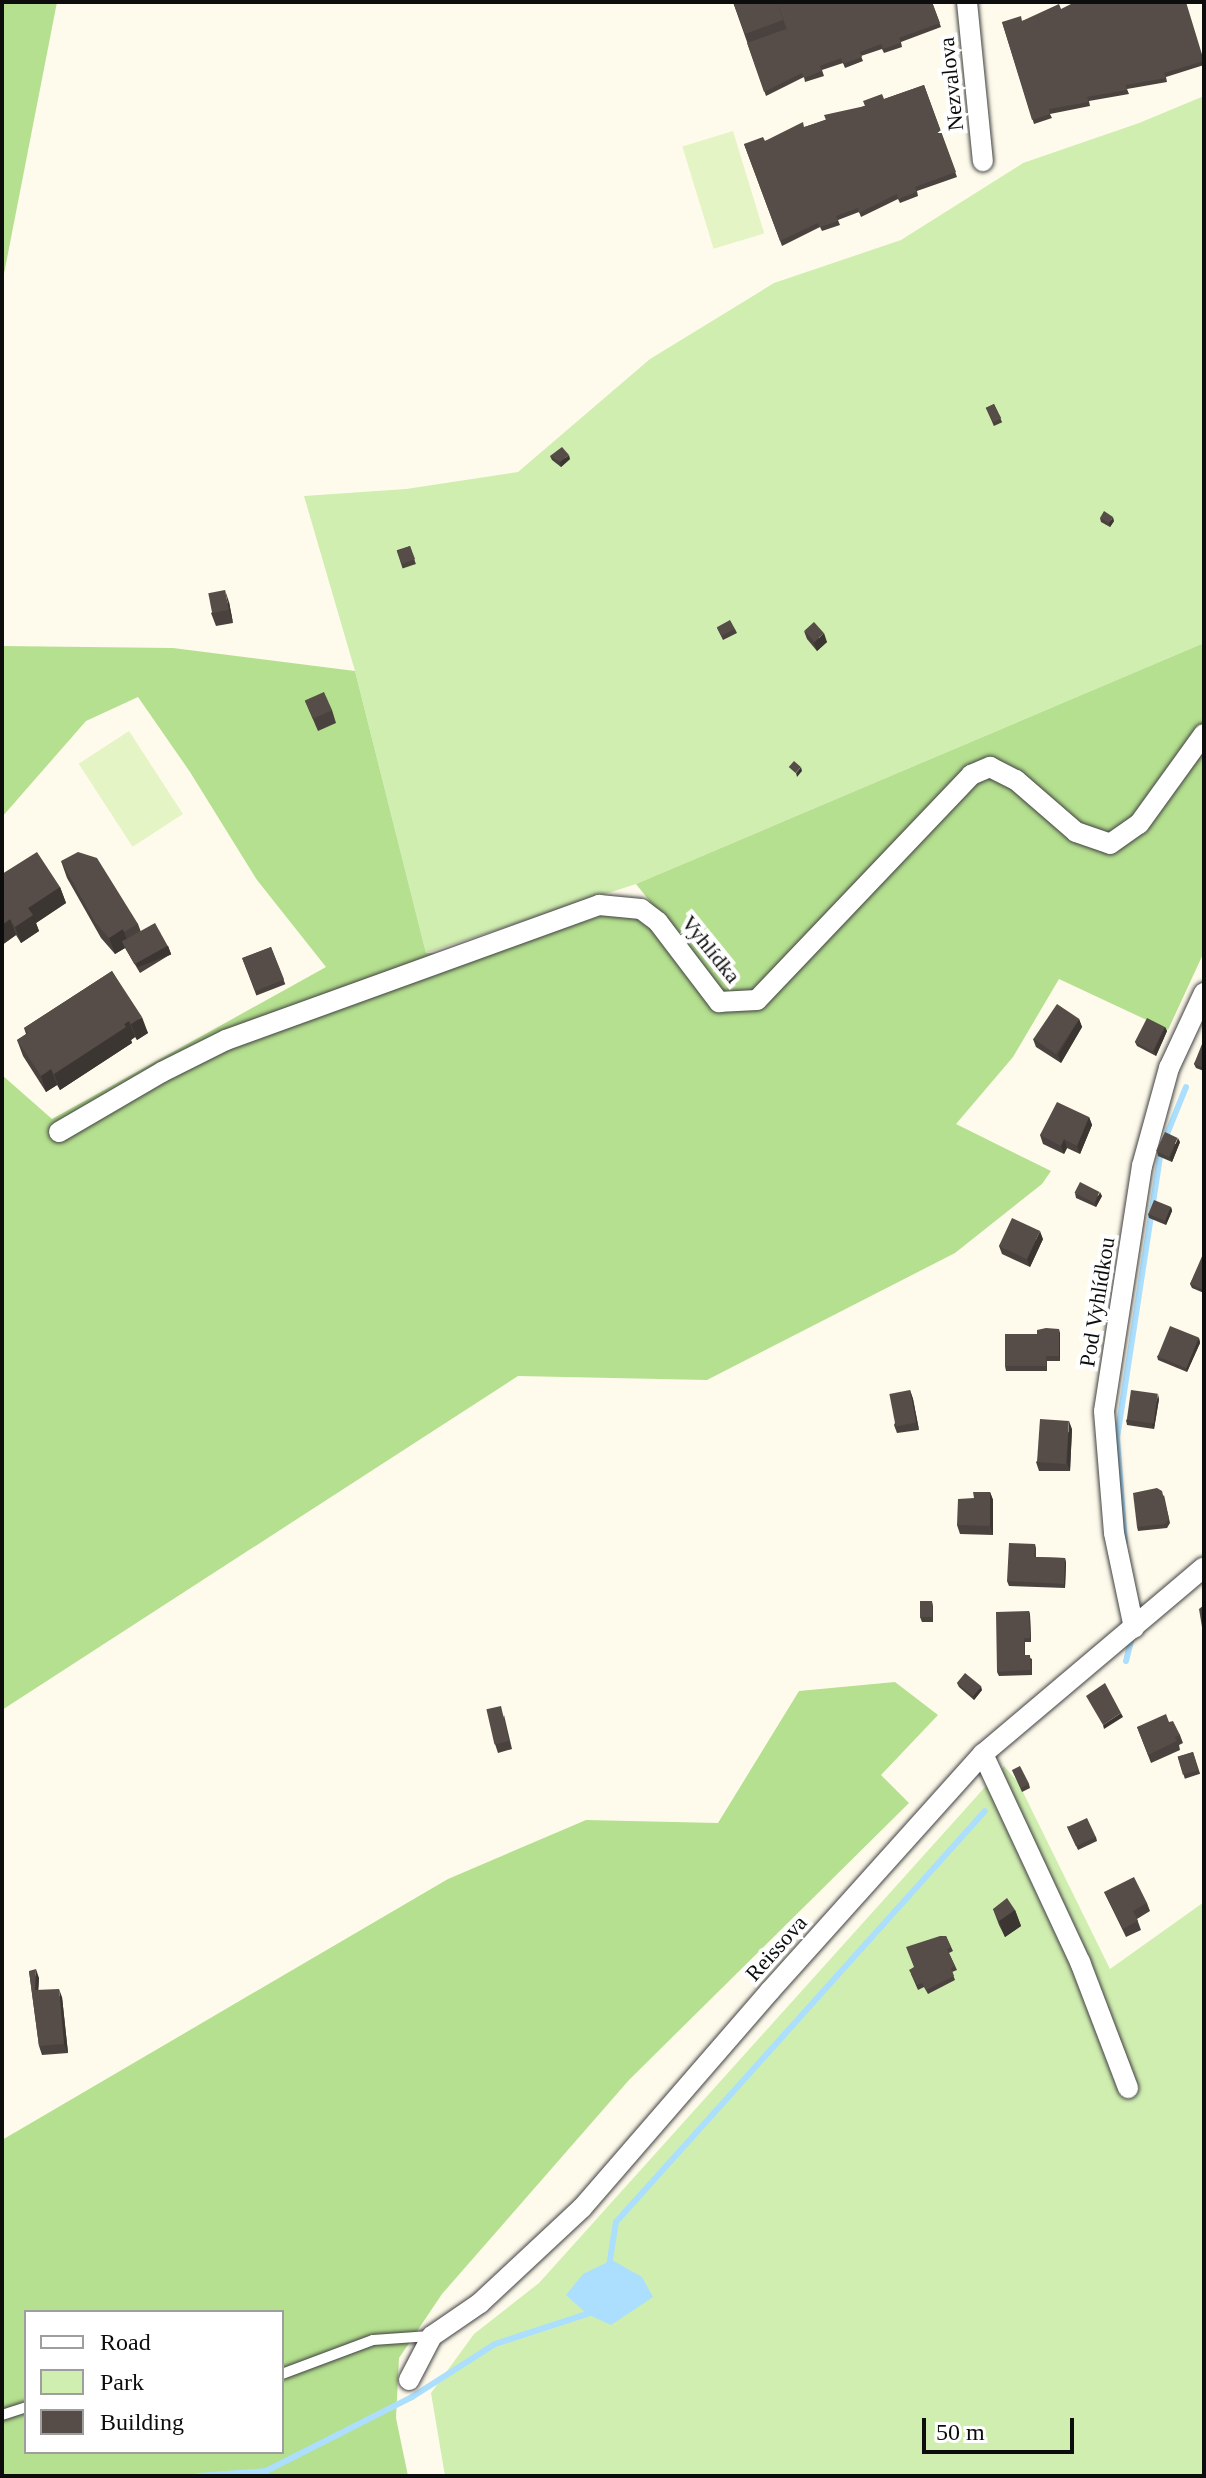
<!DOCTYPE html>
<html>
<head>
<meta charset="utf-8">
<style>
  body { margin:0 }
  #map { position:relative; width:1206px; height:2478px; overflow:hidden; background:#fffbec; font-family:"Times New Roman",serif }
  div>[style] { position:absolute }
  .green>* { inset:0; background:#d1eeb1 }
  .forest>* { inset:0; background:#b5e08f }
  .pitch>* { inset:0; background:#e4f4c4; transform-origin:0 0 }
  .water>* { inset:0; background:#abdffd }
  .stream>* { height:6px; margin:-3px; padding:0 3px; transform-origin:3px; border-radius:3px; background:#abdffd }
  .roads { filter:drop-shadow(0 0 2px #404040) drop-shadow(0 0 2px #404040) }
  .lane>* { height:10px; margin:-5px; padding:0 5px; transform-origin:5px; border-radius:5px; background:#fff }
  .street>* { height:20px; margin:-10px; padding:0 10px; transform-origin:10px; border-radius:10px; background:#fff }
  .wall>* { inset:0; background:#4a423e; transform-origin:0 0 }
  .shaded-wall>* { inset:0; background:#3c3632; transform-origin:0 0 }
  .building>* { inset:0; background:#564d48; transform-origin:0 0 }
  span { translate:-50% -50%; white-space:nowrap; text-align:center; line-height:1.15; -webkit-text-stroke:8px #fff; paint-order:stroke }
  .street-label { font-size:22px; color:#0d0d0d }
  .frame { position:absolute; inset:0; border:4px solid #0d0d0d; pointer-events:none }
  .legend { position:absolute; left:24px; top:2310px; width:260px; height:144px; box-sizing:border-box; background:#fff; border:2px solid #9e9e9e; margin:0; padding:10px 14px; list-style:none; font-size:24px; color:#0d0d0d }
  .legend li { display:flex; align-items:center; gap:16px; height:40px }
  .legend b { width:40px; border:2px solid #9e9e9e }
  .scale { position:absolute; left:922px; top:2418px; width:152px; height:36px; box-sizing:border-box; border:4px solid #0d0d0d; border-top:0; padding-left:10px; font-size:24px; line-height:28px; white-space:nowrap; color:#0d0d0d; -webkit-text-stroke:6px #fff; paint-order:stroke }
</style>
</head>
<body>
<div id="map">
  <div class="green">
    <i style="clip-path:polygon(1204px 96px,1204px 643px,636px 884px,426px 953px,355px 671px,304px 496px,406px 489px,518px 472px,650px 359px,774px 283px,901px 240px,1023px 163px,1139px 123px)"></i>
    <i style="clip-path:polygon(1004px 1766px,1018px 1782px,1110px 1969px,1204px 1902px,1204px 2476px,445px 2476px,431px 2393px,474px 2334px,539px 2283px)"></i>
  </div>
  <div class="forest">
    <i style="clip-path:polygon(2px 2px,57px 2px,2px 284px)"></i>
    <i style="clip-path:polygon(1204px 643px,1204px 722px,1163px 778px,1204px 750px,1204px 952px,1168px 1030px,1059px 979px,1013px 1057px,956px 1124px,1051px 1171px,1042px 1184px,955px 1253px,707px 1380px,518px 1376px,2px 1710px,2px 1075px,52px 1119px,326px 967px,257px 880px,190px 772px,138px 697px,86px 721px,2px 817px,2px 646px,173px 648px,355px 671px,426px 953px,488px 955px,623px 908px,703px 968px,636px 884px)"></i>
    <i style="clip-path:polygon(evenodd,895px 1682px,938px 1715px,881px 1775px,909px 1803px,629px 2080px,442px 2294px,399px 2358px,396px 2418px,408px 2476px,2px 2476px,2px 2140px,448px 1879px,586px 1820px,718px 1823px,799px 1691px,895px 1682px,26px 2312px,282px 2312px,282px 2452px,26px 2452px,26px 2312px)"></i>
  </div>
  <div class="pitch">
    <i style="left:733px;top:131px;width:107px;height:53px;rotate:73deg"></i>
    <i style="left:129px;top:731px;width:99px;height:60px;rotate:57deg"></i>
  </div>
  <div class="water">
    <i style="clip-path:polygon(612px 2260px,642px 2277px,653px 2297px,611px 2325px,587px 2314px,566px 2295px,583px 2274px)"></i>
  </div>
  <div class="stream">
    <i style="left:1165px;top:1139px;width:56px;rotate:-68deg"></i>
    <i style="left:1125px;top:1542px;width:104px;rotate:-94.4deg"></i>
    <i style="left:1117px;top:1438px;width:292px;rotate:-81.3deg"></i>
    <i style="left:1126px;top:1661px;width:29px;rotate:-76deg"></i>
    <i style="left:609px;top:2266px;width:45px;rotate:-81deg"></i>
    <i style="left:616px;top:2222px;width:552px;rotate:-48.08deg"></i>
    <i style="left:198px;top:2476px;width:68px;rotate:-4.2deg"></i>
    <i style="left:266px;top:2471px;width:164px;rotate:-26.9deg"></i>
    <i style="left:412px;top:2397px;width:98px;rotate:-32.6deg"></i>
    <i style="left:495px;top:2344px;width:97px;rotate:-18.1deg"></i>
    <i style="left:587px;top:2314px;width:5px;rotate:-68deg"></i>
  </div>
  <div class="roads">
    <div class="lane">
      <i style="left:282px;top:2374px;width:97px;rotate:-20.5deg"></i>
      <i style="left:373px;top:2340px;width:57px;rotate:-4deg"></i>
      <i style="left:2px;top:2415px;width:25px;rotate:-18deg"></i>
    </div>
    <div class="street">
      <i style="left:967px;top:2px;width:160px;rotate:84.3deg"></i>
      <i style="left:59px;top:1132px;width:119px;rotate:-30.2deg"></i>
      <i style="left:162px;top:1072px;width:72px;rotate:-26.6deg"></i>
      <i style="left:226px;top:1040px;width:397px;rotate:-19.9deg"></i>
      <i style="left:599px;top:905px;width:42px;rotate:5.4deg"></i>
      <i style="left:641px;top:909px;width:21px;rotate:37deg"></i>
      <i style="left:658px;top:922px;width:101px;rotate:52.7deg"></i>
      <i style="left:719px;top:1002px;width:38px;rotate:-3deg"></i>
      <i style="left:757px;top:1000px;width:311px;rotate:-46.4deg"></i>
      <i style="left:971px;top:775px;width:21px;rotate:-23deg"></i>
      <i style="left:990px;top:767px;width:29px;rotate:27deg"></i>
      <i style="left:1016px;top:780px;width:79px;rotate:40.9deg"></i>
      <i style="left:1076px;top:832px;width:36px;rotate:19deg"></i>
      <i style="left:1110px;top:844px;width:35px;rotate:-35deg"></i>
      <i style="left:1139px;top:824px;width:111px;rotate:-54.2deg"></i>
      <i style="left:1134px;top:1628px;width:97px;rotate:-101.9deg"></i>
      <i style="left:1114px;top:1533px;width:122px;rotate:-94.7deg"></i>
      <i style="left:1104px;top:1411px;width:248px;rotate:-81.2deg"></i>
      <i style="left:1142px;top:1166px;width:102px;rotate:-74.6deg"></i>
      <i style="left:1169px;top:1068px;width:83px;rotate:-65deg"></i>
      <i style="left:983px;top:1754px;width:230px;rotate:65deg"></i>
      <i style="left:1080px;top:1962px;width:135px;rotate:69.1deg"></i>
      <i style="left:409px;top:2380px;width:50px;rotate:-62.4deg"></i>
      <i style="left:432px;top:2336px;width:58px;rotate:-34.5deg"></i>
      <i style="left:480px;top:2303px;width:139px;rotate:-43deg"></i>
      <i style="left:582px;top:2208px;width:287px;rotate:-49.1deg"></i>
      <i style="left:770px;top:1991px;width:319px;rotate:-48.1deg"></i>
      <i style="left:983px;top:1754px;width:289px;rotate:-40.2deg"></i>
    </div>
  </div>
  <div class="wall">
    <i style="clip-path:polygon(733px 2px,932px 2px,941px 27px,901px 42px,902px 47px,884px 53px,882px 49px,861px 56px,863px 61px,845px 68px,843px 63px,822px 70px,824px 76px,805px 82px,804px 77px,766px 96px)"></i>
    <i style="clip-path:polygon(1061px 9px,1204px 60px,1204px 65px,1166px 77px,1167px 82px,1127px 89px,1129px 94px,1089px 101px,1090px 106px,1050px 114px,1052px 118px,1034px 124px,1002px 22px,1022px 21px)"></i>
    <i style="clip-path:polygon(924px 85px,957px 177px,917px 191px,918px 196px,900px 203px,898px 199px,861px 217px,859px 212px,838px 220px,840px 225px,822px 231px,820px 227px,782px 246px,744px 144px,765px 141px)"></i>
    <i style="left:994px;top:404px;width:20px;height:9px;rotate:66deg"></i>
    <i style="clip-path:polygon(550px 456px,570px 459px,561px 467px,552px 460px)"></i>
    <i style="clip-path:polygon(1100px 518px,1114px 521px,1110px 527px,1101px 522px)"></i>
    <i style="left:410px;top:546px;width:19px;height:14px;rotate:72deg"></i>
    <i style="clip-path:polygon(229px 602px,233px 623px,216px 626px,211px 613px)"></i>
    <i style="clip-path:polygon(717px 628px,735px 629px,737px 633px,723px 640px)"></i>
    <i style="clip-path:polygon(804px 631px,827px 642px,817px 651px,807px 639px)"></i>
    <i style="clip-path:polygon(305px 701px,332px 710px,336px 723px,318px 731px)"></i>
    <i style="clip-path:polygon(61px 861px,138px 924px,141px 932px,168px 946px,171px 954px,140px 973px,125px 948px,115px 954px,101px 938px,67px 878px)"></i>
    <i style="clip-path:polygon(2px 874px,60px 887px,66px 903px,36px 923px,39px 931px,21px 943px,16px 935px,2px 945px)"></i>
    <i style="left:271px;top:947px;width:40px;height:31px;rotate:69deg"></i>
    <i style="clip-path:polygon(112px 971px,148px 1033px,137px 1040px,135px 1037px,131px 1040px,132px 1043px,60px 1090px,57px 1085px,46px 1092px,23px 1056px,17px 1040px,26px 1034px,24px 1028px)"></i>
    <i style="clip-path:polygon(1079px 1019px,1082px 1027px,1061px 1063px,1036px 1047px,1033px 1039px)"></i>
    <i style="clip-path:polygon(1165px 1027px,1167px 1031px,1156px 1056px,1137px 1046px,1135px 1042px)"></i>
    <i style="clip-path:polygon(1204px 1045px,1204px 1071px,1196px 1068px,1194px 1064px)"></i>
    <i style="clip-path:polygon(1089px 1117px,1092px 1125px,1080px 1154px,1067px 1148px,1064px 1154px,1043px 1144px,1040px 1135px)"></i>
    <i style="clip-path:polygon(1180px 1142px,1172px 1162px,1158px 1156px,1157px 1151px)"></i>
    <i style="clip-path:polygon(1075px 1193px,1102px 1196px,1096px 1207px,1076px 1198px)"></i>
    <i style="clip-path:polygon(1171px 1207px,1172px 1211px,1166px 1225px,1149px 1218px,1148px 1214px)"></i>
    <i style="clip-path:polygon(1043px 1239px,1030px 1267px,1002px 1254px,999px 1246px)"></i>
    <i style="clip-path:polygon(1204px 1255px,1204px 1293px,1192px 1288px,1190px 1284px)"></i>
    <i style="clip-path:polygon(1060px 1333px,1060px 1361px,1047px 1361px,1047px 1371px,1006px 1371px,1005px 1366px,1037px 1334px)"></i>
    <i style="clip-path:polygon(1199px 1338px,1200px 1343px,1187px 1372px,1158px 1360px,1157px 1356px)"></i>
    <i style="clip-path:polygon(910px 1390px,913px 1399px,919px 1430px,897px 1433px,894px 1425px)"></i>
    <i style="clip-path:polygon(1159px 1399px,1154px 1429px,1127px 1425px,1126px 1420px)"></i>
    <i style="clip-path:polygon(1072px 1429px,1070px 1471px,1039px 1471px,1036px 1462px)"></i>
    <i style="clip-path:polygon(990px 1492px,993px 1500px,993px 1535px,960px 1534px,957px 1525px)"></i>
    <i style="clip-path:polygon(1164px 1495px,1170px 1523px,1167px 1528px,1138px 1531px,1137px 1527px)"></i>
    <i style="clip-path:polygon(1035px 1544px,1036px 1548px,1036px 1557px,1065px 1558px,1066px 1563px,1065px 1588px,1009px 1586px,1007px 1581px)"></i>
    <i style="clip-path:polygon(932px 1601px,933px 1606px,933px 1622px,922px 1622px,920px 1617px)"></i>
    <i style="clip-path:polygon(1029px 1611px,1030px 1615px,1031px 1642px,1025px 1642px,1025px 1655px,1032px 1659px,1032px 1675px,999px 1676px,997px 1672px)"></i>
    <i style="clip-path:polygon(957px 1683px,982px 1690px,974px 1700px,959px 1687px)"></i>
    <i style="clip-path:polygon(504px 1715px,512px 1749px,498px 1753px,495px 1744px)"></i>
    <i style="clip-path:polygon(1169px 1722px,1180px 1735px,1183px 1743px,1179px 1745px,1180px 1750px,1151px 1763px,1137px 1727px)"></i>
    <i style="left:1193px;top:1752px;width:23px;height:16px;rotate:72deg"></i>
    <i style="clip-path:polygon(1012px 1770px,1029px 1784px,1030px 1788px,1022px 1792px)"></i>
    <i style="clip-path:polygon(1067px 1826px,1096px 1837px,1097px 1841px,1078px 1850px)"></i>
    <i style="clip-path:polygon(1104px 1892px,1147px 1903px,1150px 1911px,1137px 1919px,1141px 1930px,1126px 1937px)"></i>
    <i style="clip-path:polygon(993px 1909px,1015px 1910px,1021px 1926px,1005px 1937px,999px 1925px)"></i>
    <i style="clip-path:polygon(946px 1936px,953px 1951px,949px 1953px,957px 1970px,952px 1972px,955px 1980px,928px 1994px,924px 1987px,918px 1990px,911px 1974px,914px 1967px)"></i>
    <i style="clip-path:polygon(29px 1971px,39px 1978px,38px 1990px,62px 1997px,68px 2053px,42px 2055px,39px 2046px)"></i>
  </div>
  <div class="shaded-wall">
    <i style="clip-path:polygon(569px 455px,570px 459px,561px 467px,560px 462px)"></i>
    <i style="clip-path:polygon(1113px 517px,1114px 521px,1110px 527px,1109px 523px)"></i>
    <i style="clip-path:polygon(225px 590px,229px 602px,233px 623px,229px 610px)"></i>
    <i style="clip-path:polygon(824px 633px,827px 642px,817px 651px,814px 643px)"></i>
    <i style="clip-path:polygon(801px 767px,802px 771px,797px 777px,796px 773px)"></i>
    <i style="clip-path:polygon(60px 887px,66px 903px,36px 923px,39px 931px,21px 943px,15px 927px,28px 908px)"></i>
    <i style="clip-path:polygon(10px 919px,16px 935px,2px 945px,2px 925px)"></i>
    <i style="clip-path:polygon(123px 929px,129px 946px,123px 943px,125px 948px,115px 954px,109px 938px)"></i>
    <i style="left:168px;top:946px;width:9px;height:36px;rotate:69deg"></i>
    <i style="clip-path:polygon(142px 1017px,148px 1033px,137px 1040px,131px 1024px)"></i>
    <i style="clip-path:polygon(1079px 1019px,1082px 1027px,1061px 1063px,1058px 1055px)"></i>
    <i style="clip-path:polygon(129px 1021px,135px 1037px,131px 1040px,132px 1043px,60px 1090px,54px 1074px)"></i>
    <i style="clip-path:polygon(1165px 1027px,1167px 1031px,1156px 1056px,1154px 1051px)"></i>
    <i style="clip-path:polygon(51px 1069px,57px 1085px,46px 1092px,41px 1076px)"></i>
    <i style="clip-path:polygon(1089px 1117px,1092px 1125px,1080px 1154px,1077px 1146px)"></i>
    <i style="clip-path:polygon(1178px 1138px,1180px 1142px,1172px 1162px,1170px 1158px)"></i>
    <i style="clip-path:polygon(1064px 1139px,1067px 1148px,1064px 1154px,1061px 1146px)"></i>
    <i style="clip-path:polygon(1100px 1192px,1102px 1196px,1096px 1207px,1095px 1203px)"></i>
    <i style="clip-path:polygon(1171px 1207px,1172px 1211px,1166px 1225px,1165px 1221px)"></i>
    <i style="clip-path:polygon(1040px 1231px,1043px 1239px,1030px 1267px,1027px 1259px)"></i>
    <i style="clip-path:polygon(1059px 1329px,1060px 1333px,1060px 1361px,1059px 1356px)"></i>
    <i style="clip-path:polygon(1199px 1338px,1200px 1343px,1187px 1372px,1186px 1368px)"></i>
    <i style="clip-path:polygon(910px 1390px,913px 1399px,919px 1430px,916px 1422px)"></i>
    <i style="clip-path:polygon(1158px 1394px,1159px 1399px,1154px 1429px,1152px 1425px)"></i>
    <i style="clip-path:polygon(1069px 1421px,1072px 1429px,1070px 1471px,1067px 1463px)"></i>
    <i style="clip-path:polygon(990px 1492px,993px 1500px,993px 1535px,990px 1526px)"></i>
    <i style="clip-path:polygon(1065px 1558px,1066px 1563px,1065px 1588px,1064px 1584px)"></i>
    <i style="clip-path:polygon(1029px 1611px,1030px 1615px,1031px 1642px,1030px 1638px)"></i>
    <i style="clip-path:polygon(981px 1686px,982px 1690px,974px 1700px,973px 1696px)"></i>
    <i style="clip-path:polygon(1121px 1713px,1123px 1717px,1104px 1729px,1103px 1725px)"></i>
    <i style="clip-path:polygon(1015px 1910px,1021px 1926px,1005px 1937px,999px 1921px)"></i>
    <i style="clip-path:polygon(36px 1969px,39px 1978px,38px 1998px,35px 1990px)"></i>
    <i style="clip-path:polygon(59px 1989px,62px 1997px,68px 2053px,64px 2044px)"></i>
  </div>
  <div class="building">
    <i style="clip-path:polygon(733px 2px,777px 2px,783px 20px,745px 34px)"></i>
    <i style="clip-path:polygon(777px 2px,932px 2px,940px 23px,899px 38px,901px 43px,883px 49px,881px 44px,860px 52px,862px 57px,843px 64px,841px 58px,820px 66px,822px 71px,804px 78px,802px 73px,764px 92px,747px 43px,786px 29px,788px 33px)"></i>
    <i style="clip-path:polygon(1075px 2px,1186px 2px,1204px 61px,1164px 73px,1166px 78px,1126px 85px,1127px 90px,1087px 97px,1089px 102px,1049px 109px,1050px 114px,1032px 120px,1002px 22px,1021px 16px,1022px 21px,1059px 4px,1061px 9px)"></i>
    <i style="clip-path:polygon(924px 85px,956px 172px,915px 187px,917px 192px,898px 199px,897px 194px,859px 213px,858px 208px,836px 216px,838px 221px,820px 227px,818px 223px,780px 241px,744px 144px,763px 137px,765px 141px,803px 122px,804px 127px,826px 120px,824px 115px,865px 106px,863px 101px,882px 94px,884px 99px)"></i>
    <i style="left:994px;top:404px;width:16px;height:9px;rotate:63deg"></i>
    <i style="clip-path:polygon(562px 447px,569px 455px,560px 462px,550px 456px)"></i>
    <i style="clip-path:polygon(1104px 511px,1113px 517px,1109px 523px,1100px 518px)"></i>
    <i style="left:410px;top:546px;width:14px;height:14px;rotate:69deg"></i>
    <i style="left:225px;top:590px;width:20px;height:17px;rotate:79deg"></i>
    <i style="left:730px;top:620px;width:10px;height:15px;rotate:61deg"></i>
    <i style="left:814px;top:622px;width:15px;height:13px;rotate:48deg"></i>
    <i style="left:324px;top:692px;width:20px;height:21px;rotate:66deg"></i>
    <i style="left:794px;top:761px;width:9px;height:8px;rotate:41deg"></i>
    <i style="clip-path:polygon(37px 852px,60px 887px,28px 908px,33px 915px,15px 927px,10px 919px,2px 925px,2px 874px)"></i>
    <i style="clip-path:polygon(78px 852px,97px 858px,138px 924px,124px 932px,123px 929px,109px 938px,95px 922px,61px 861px)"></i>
    <i style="left:155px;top:923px;width:26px;height:38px;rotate:61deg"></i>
    <i style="left:271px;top:947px;width:35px;height:31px;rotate:68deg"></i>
    <i style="clip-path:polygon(112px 971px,142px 1017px,131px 1024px,129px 1021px,124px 1024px,126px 1027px,54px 1074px,51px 1069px,41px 1076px,17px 1040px,28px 1033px,24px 1028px)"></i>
    <i style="left:1057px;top:1004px;width:27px;height:42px;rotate:34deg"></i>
    <i style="left:1147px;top:1018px;width:20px;height:27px;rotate:27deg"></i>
    <i style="clip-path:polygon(1202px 1044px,1204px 1045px,1204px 1068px,1194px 1064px)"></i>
    <i style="clip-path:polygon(1057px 1102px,1089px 1117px,1077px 1146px,1064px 1139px,1061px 1146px,1040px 1135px)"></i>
    <i style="left:1165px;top:1132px;width:14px;height:21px;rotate:25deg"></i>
    <i style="left:1080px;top:1182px;width:22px;height:12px;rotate:27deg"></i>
    <i style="left:1154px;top:1200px;width:18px;height:15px;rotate:22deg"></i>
    <i style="left:1012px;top:1218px;width:31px;height:31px;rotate:25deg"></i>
    <i style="clip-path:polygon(1203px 1254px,1204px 1255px,1204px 1290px,1190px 1284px)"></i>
    <i style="left:1170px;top:1326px;width:31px;height:33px;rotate:22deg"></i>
    <i style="clip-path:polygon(1046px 1328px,1059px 1329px,1059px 1356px,1046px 1356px,1046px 1366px,1005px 1366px,1005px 1334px,1037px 1334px,1037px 1330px)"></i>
    <i style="left:910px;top:1390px;width:33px;height:21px;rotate:79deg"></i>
    <i style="left:1131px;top:1390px;width:27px;height:30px;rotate:8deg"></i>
    <i style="left:1040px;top:1419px;width:29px;height:43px;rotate:4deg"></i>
    <i style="clip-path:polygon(1157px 1488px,1162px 1491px,1169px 1519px,1165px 1524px,1137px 1527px,1133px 1493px)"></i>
    <i style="clip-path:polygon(973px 1492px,990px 1492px,990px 1526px,957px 1525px,958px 1499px,974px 1498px)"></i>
    <i style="clip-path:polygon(1009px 1543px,1035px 1544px,1034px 1557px,1065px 1558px,1064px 1584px,1007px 1581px)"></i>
    <i style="left:920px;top:1601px;width:12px;height:16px"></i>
    <i style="clip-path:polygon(1204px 1605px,1204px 1639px,1199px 1609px)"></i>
    <i style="clip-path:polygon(1029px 1611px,1030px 1638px,1024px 1638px,1024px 1655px,1030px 1655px,1031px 1670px,997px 1672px,996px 1612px)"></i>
    <i style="left:965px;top:1673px;width:21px;height:13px;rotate:39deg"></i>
    <i style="clip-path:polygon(1105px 1683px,1121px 1713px,1103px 1725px,1086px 1696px)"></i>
    <i style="left:501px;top:1706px;width:36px;height:15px;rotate:77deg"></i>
    <i style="clip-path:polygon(1166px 1714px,1169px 1722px,1173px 1721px,1180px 1735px,1175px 1737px,1177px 1741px,1148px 1755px,1137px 1727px)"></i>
    <i style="left:1193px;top:1752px;width:19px;height:16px;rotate:74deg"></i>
    <i style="left:1020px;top:1766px;width:20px;height:9px;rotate:63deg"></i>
    <i style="left:1087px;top:1818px;width:21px;height:22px;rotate:65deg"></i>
    <i style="clip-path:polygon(1134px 1877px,1147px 1903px,1133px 1911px,1138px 1921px,1123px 1929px,1104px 1892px)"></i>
    <i style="clip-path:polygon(1007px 1898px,1015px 1910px,999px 1921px,993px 1909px)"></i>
    <i style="clip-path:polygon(940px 1936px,946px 1936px,951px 1947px,947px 1949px,955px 1966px,951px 1968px,954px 1976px,926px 1990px,922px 1983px,917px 1985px,909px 1970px,914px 1967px,906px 1947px)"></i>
    <i style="clip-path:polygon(36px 1969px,35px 1990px,59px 1989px,64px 2044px,39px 2046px,29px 1971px)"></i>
  </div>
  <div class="street-label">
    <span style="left:951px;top:84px;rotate:-96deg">Nezvalova</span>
    <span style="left:711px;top:949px;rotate:51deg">Vyhlídka</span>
    <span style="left:1097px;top:1302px;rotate:-81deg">Pod Vyhlídkou</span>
    <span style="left:776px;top:1948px;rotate:-48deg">Reissova</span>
  </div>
  <div class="frame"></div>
  <ul class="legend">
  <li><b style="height:10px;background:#fff"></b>Road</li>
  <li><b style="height:22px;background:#d1eeb1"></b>Park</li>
  <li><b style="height:22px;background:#564d48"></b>Building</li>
  </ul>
  <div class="scale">50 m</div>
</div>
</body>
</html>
